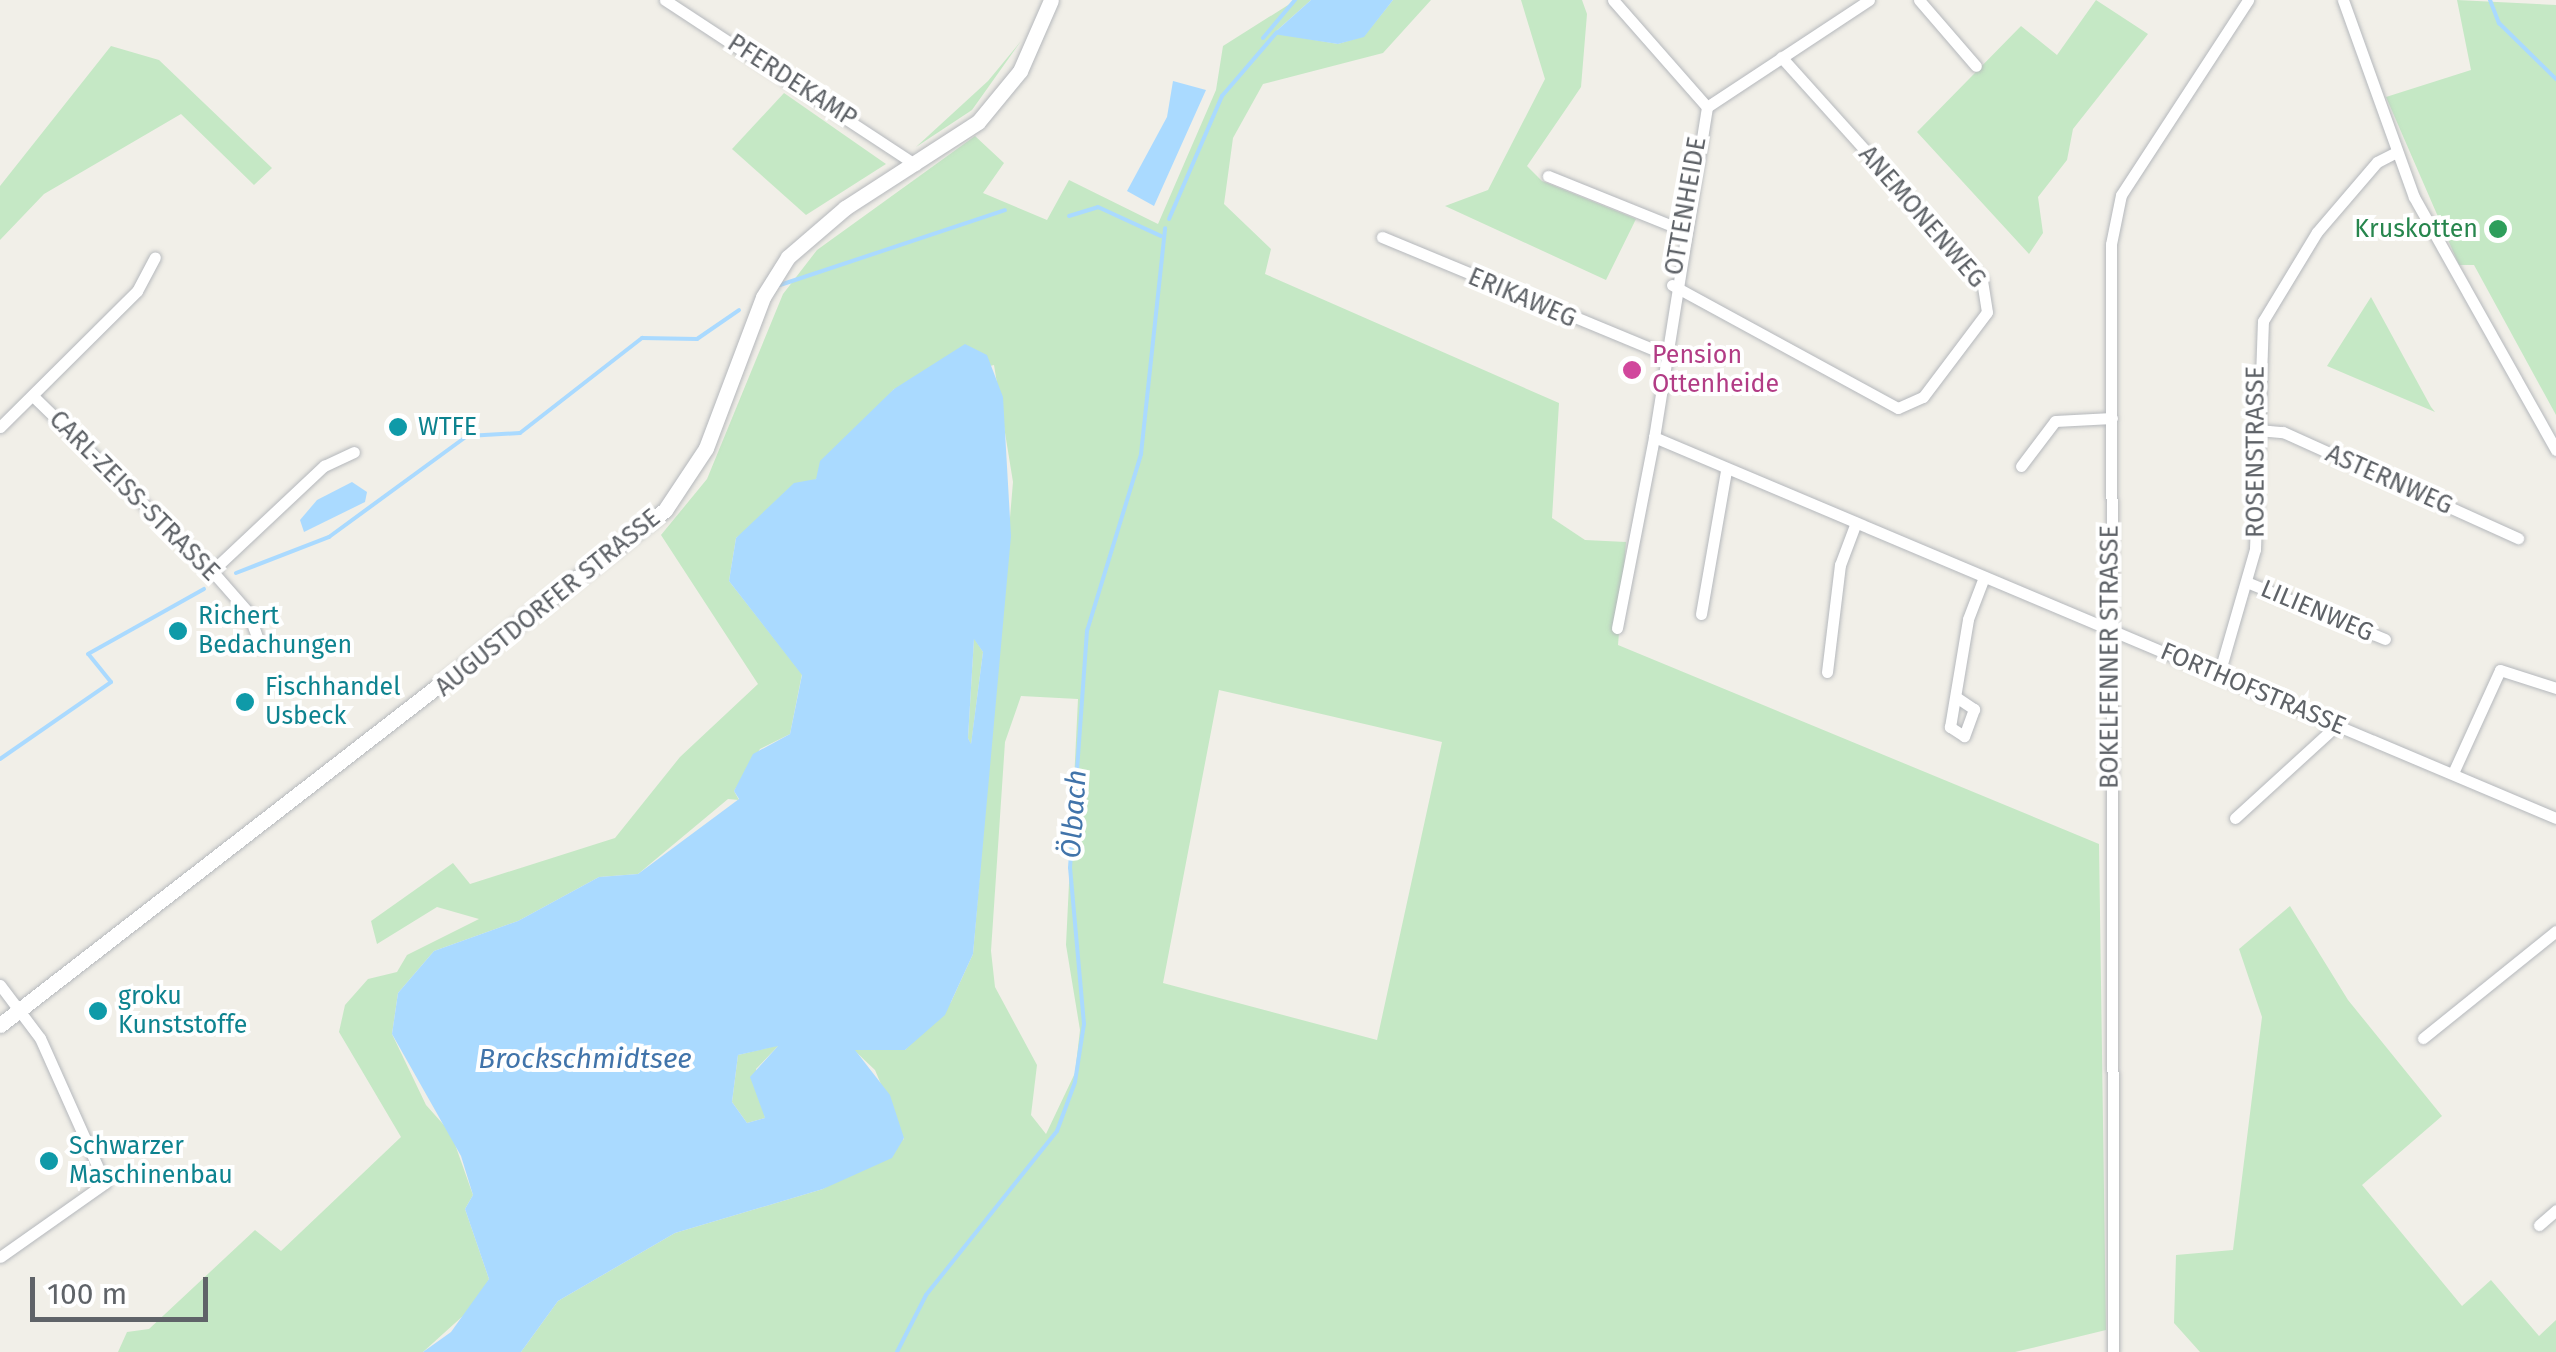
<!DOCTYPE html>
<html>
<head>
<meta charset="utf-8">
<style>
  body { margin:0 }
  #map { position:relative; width:2556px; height:1352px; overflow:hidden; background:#f1efe8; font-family:"Fira Sans",sans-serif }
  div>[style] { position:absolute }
  .green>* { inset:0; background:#c5e8c5 }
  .water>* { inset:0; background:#aadaff }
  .stream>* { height:4px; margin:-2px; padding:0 2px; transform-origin:2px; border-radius:2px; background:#aadaff }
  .roads { filter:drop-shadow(0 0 2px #b5b8bc) drop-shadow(0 0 2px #b5b8bc) }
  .street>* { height:11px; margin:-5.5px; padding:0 5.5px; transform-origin:5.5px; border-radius:5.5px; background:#fff }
  .secondary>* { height:15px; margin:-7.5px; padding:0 7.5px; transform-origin:7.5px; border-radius:7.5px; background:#fff }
  .dots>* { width:28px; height:28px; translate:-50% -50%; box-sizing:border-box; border:5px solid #fff; border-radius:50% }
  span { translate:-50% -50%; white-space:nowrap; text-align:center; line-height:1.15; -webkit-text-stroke:8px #fff; paint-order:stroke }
  .street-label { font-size:25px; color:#5f6368 }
  .leisure-label { font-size:25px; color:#27864d }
  .right { translate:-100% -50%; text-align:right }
  .hotel-label { font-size:25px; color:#b23c85 }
  .left { translate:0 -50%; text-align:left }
  .culture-label { font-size:25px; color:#0d838f }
  .water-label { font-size:28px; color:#4174aa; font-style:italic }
  .scale { position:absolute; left:30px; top:1277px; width:178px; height:45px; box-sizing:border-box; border:5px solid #5f6368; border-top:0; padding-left:12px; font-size:30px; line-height:35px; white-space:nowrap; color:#5f6368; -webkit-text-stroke:8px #fff; paint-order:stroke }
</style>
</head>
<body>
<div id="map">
  <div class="green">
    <i style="clip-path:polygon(evenodd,1296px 0,1311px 0,1274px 33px,1338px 44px,1364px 36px,1393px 0,1431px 0,1383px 53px,1263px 84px,1233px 138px,1224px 204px,1271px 249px,1265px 274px,1559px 403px,1552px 518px,1585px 540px,1626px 542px,1618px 645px,2099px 844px,2106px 1330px,2015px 1352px,521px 1352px,558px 1301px,675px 1233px,823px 1189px,904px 1139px,875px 1070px,854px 1050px,905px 1050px,951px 1002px,973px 954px,1013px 482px,994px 365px,894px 389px,816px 479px,736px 538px,729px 581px,802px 674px,790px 734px,760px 749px,734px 791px,739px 800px,728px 799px,638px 874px,599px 877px,518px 921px,434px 951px,398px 993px,392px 1034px,426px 1105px,451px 1133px,473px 1195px,465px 1209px,489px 1279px,475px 1305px,423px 1352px,118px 1352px,127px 1332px,149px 1329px,255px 1230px,281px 1251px,401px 1137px,339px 1032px,345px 1005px,368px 979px,397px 972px,407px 955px,479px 919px,437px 907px,377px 944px,371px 921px,453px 863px,470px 884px,615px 838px,680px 757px,758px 684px,661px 535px,707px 479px,783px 294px,817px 250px,975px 136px,1004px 163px,983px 193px,1047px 220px,1069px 180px,1158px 224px,1216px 90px,1223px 46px,1296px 0,1219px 690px,1442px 742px,1377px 1040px,1163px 983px,1219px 690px,1296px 0,1021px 696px,1078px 699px,1066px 945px,1080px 1030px,1075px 1073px,1046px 1134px,1031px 1115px,1037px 1065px,995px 987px,991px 951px,1005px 742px,1021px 696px)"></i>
    <i style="clip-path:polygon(1521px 0,1582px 0,1587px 14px,1581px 87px,1527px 166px,1542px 181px,1636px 219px,1606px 280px,1445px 206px,1488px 190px,1545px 79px)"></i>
    <i style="clip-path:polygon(2096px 0,2148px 34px,2073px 129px,2067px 160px,2038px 197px,2043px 233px,2029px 254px,1917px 132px,2021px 26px,2057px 55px)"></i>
    <i style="clip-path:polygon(2457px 0,2556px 5px,2556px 415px,2474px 265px,2459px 265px,2386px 97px,2471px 70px)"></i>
    <i style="clip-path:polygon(1021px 41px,972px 110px,916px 147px,988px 81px)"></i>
    <i style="clip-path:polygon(111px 46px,159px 60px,272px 168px,254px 185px,181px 114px,44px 194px,0 240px,0 186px)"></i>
    <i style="clip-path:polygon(784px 93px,886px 164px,806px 215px,732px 149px)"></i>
    <i style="clip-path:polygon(2371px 297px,2431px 407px,2435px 412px,2327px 366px)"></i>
    <i style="clip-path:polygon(974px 638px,983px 652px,971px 745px,968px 738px)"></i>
    <i style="clip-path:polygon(2290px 906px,2348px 1000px,2442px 1116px,2362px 1185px,2462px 1306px,2491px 1280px,2539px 1336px,2556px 1320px,2556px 1352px,2200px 1352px,2174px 1323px,2176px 1255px,2233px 1250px,2262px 1017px,2239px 949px)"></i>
    <i style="clip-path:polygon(779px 1045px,756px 1069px,765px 1118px,747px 1123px,732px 1102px,738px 1055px)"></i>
  </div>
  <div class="water">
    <i style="clip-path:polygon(1311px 0,1393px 0,1364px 37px,1338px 44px,1273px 34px)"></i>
    <i style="clip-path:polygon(1173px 81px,1206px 90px,1154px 206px,1127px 191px,1167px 117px)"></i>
    <i style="clip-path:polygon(evenodd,965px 344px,987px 355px,1003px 397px,1011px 536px,973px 954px,945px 1015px,905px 1050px,855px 1050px,890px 1095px,904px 1138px,892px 1158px,823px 1189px,675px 1233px,558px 1301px,521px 1352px,423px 1352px,451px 1332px,489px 1279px,465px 1209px,473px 1195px,461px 1156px,392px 1034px,398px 993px,434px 951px,518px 921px,599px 877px,638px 874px,739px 799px,734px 791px,753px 754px,790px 734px,802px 675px,729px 581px,736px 538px,794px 483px,816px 479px,820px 461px,894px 389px,965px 344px,974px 639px,983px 652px,971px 744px,968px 738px,974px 639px,965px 344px,778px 1046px,750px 1077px,765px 1118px,747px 1123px,732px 1102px,738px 1055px,778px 1046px)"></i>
    <i style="clip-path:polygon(352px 482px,367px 492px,365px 502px,304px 532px,300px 520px,317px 500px)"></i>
  </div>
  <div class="stream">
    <i style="left:2490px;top:0;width:25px;rotate:69deg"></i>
    <i style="left:2499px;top:23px;width:80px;rotate:44.5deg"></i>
    <i style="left:1263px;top:38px;width:50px;rotate:-49.9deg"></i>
    <i style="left:1069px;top:216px;width:30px;rotate:-17deg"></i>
    <i style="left:1098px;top:207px;width:69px;rotate:24.7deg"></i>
    <i style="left:1169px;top:219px;width:134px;rotate:-66.7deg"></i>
    <i style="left:1222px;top:96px;width:84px;rotate:-49.3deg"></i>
    <i style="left:780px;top:285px;width:237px;rotate:-18.4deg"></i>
    <i style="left:236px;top:573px;width:100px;rotate:-21.2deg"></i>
    <i style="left:329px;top:537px;width:171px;rotate:-36.2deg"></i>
    <i style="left:467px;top:436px;width:53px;rotate:-3.2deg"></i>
    <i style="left:520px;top:433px;width:155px;rotate:-37.9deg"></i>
    <i style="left:642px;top:338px;width:55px;rotate:1deg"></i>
    <i style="left:697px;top:339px;width:51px;rotate:-34.6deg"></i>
    <i style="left:0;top:759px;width:135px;rotate:-34.7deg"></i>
    <i style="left:111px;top:682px;width:36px;rotate:-129deg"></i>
    <i style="left:88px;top:654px;width:133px;rotate:-29.3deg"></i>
    <i style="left:897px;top:1352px;width:64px;rotate:-63deg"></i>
    <i style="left:926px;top:1295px;width:210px;rotate:-51.4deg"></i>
    <i style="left:1057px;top:1131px;width:52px;rotate:-69.8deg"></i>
    <i style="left:1075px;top:1082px;width:59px;rotate:-81.2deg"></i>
    <i style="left:1084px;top:1024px;width:157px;rotate:-95.1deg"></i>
    <i style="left:1070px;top:868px;width:238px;rotate:-85.9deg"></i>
    <i style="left:1087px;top:631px;width:185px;rotate:-73deg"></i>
    <i style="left:1141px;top:454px;width:227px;rotate:-83.9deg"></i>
  </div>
  <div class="roads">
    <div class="street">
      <i style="left:665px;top:0;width:300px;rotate:33.3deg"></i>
      <i style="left:1613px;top:0;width:142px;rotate:48.7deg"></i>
      <i style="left:1869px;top:0;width:194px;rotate:146.6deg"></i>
      <i style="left:1707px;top:107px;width:334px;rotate:99.1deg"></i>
      <i style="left:1654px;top:437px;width:979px;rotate:22.9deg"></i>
      <i style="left:1919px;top:0;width:87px;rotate:49.2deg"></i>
      <i style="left:2343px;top:0;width:209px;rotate:70.2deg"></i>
      <i style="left:2414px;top:197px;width:290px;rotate:60.7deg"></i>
      <i style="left:1548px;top:176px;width:144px;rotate:21.9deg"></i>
      <i style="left:1382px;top:237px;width:305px;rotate:22.5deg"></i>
      <i style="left:1672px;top:285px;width:257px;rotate:28.6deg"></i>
      <i style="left:1898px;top:408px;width:27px;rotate:-24deg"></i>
      <i style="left:1923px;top:397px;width:106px;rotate:-53deg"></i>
      <i style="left:1987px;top:312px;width:32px;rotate:-99deg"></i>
      <i style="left:1982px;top:280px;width:300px;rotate:-132deg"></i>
      <i style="left:34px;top:397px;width:249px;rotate:44.3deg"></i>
      <i style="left:212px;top:571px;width:55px;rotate:48.7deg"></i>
      <i style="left:248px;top:612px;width:37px;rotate:70deg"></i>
      <i style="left:0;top:427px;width:193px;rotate:-44.8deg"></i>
      <i style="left:137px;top:291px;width:38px;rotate:-62deg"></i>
      <i style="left:2258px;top:430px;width:25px;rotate:5deg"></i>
      <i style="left:2283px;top:432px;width:258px;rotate:24.3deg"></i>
      <i style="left:2021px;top:466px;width:56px;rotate:-52.9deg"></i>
      <i style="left:2055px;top:421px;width:57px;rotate:-3deg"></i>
      <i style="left:212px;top:571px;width:154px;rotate:-43.2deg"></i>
      <i style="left:324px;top:466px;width:33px;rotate:-25deg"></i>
      <i style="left:2249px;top:583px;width:147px;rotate:22.4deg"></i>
      <i style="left:1701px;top:614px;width:145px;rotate:-80.1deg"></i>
      <i style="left:1617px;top:628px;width:195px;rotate:-79deg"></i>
      <i style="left:1827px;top:672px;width:108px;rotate:-83.1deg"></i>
      <i style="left:1840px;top:565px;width:43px;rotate:-69.4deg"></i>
      <i style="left:2219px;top:674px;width:130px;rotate:-73.9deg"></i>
      <i style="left:2255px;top:549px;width:228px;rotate:-88deg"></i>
      <i style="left:2263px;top:321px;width:104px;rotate:-58.8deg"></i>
      <i style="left:2317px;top:232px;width:92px;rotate:-49.4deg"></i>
      <i style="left:2377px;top:162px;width:20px;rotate:-27deg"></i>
      <i style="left:1956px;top:697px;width:22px;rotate:34deg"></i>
      <i style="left:1974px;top:709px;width:29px;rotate:110deg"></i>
      <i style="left:1964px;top:736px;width:17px;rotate:-147deg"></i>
      <i style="left:1950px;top:727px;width:109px;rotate:-80.5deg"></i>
      <i style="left:1968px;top:619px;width:45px;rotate:-69.1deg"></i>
      <i style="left:2453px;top:773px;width:113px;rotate:-65.5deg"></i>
      <i style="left:2500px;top:670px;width:59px;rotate:17.8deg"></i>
      <i style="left:2235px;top:818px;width:138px;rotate:-42.4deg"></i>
      <i style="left:0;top:985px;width:66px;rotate:53deg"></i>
      <i style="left:40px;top:1038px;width:159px;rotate:65.9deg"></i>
      <i style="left:105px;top:1183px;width:128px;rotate:144.8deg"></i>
      <i style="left:2423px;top:1038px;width:171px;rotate:-38.8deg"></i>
      <i style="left:2539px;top:1225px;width:23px;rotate:-41deg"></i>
      <i style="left:2113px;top:1352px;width:1108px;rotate:-90.1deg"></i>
      <i style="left:2111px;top:244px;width:50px;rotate:-78.5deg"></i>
      <i style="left:2121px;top:195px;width:233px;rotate:-56.9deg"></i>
    </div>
    <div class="secondary">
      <i style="left:0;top:1025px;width:841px;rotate:-37.76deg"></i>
      <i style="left:665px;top:510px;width:74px;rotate:-56.5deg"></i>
      <i style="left:706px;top:448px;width:161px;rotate:-69.3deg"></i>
      <i style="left:763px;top:297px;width:47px;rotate:-58deg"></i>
      <i style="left:788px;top:257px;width:75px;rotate:-40.7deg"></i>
      <i style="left:845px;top:208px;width:158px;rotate:-32.9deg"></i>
      <i style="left:978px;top:122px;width:66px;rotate:-50.5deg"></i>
      <i style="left:1020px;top:71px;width:77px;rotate:-66.4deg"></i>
    </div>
  </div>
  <div class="dots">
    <i style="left:2498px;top:229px;background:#2e9e5b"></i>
    <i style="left:1632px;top:370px;background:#d1479c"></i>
    <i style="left:398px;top:427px;background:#0f9aa8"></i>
    <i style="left:178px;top:631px;background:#0f9aa8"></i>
    <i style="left:245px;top:702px;background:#0f9aa8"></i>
    <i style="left:98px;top:1011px;background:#0f9aa8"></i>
    <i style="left:49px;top:1161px;background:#0f9aa8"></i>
  </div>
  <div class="street-label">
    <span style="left:792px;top:81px;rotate:33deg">PFERDEKAMP</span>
    <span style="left:1686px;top:206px;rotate:-80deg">OTTENHEIDE</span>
    <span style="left:1922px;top:217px;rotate:49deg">ANEMONENWEG</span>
    <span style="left:1522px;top:298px;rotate:23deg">ERIKAWEG</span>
    <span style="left:2256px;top:452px;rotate:-90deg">ROSENSTRASSE</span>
    <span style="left:2389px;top:480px;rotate:24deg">ASTERNWEG</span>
    <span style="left:134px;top:496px;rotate:45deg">CARL-ZEISS-STRASSE</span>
    <span style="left:548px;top:603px;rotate:-39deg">AUGUSTDORFER STRASSE</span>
    <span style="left:2317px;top:611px;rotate:23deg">LILIENWEG</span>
    <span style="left:2110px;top:657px;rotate:-90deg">BOKELFENNER STRASSE</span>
    <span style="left:2253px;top:689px;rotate:23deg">FORTHOFSTRASSE</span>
  </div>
  <div class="leisure-label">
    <span class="right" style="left:2478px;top:229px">Kruskotten</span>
  </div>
  <div class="hotel-label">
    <span class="left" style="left:1652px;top:370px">Pension<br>Ottenheide</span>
  </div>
  <div class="culture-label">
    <span class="left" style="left:418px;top:427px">WTFE</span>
    <span class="left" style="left:198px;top:631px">Richert<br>Bedachungen</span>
    <span class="left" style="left:265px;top:702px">Fischhandel<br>Usbeck</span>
    <span class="left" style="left:118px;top:1011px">groku<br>Kunststoffe</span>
    <span class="left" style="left:69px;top:1161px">Schwarzer<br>Maschinenbau</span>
  </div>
  <div class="water-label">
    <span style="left:1074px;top:814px;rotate:-86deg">Ölbach</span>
    <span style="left:585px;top:1059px">Brockschmidtsee</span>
  </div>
  <div class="scale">100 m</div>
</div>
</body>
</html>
